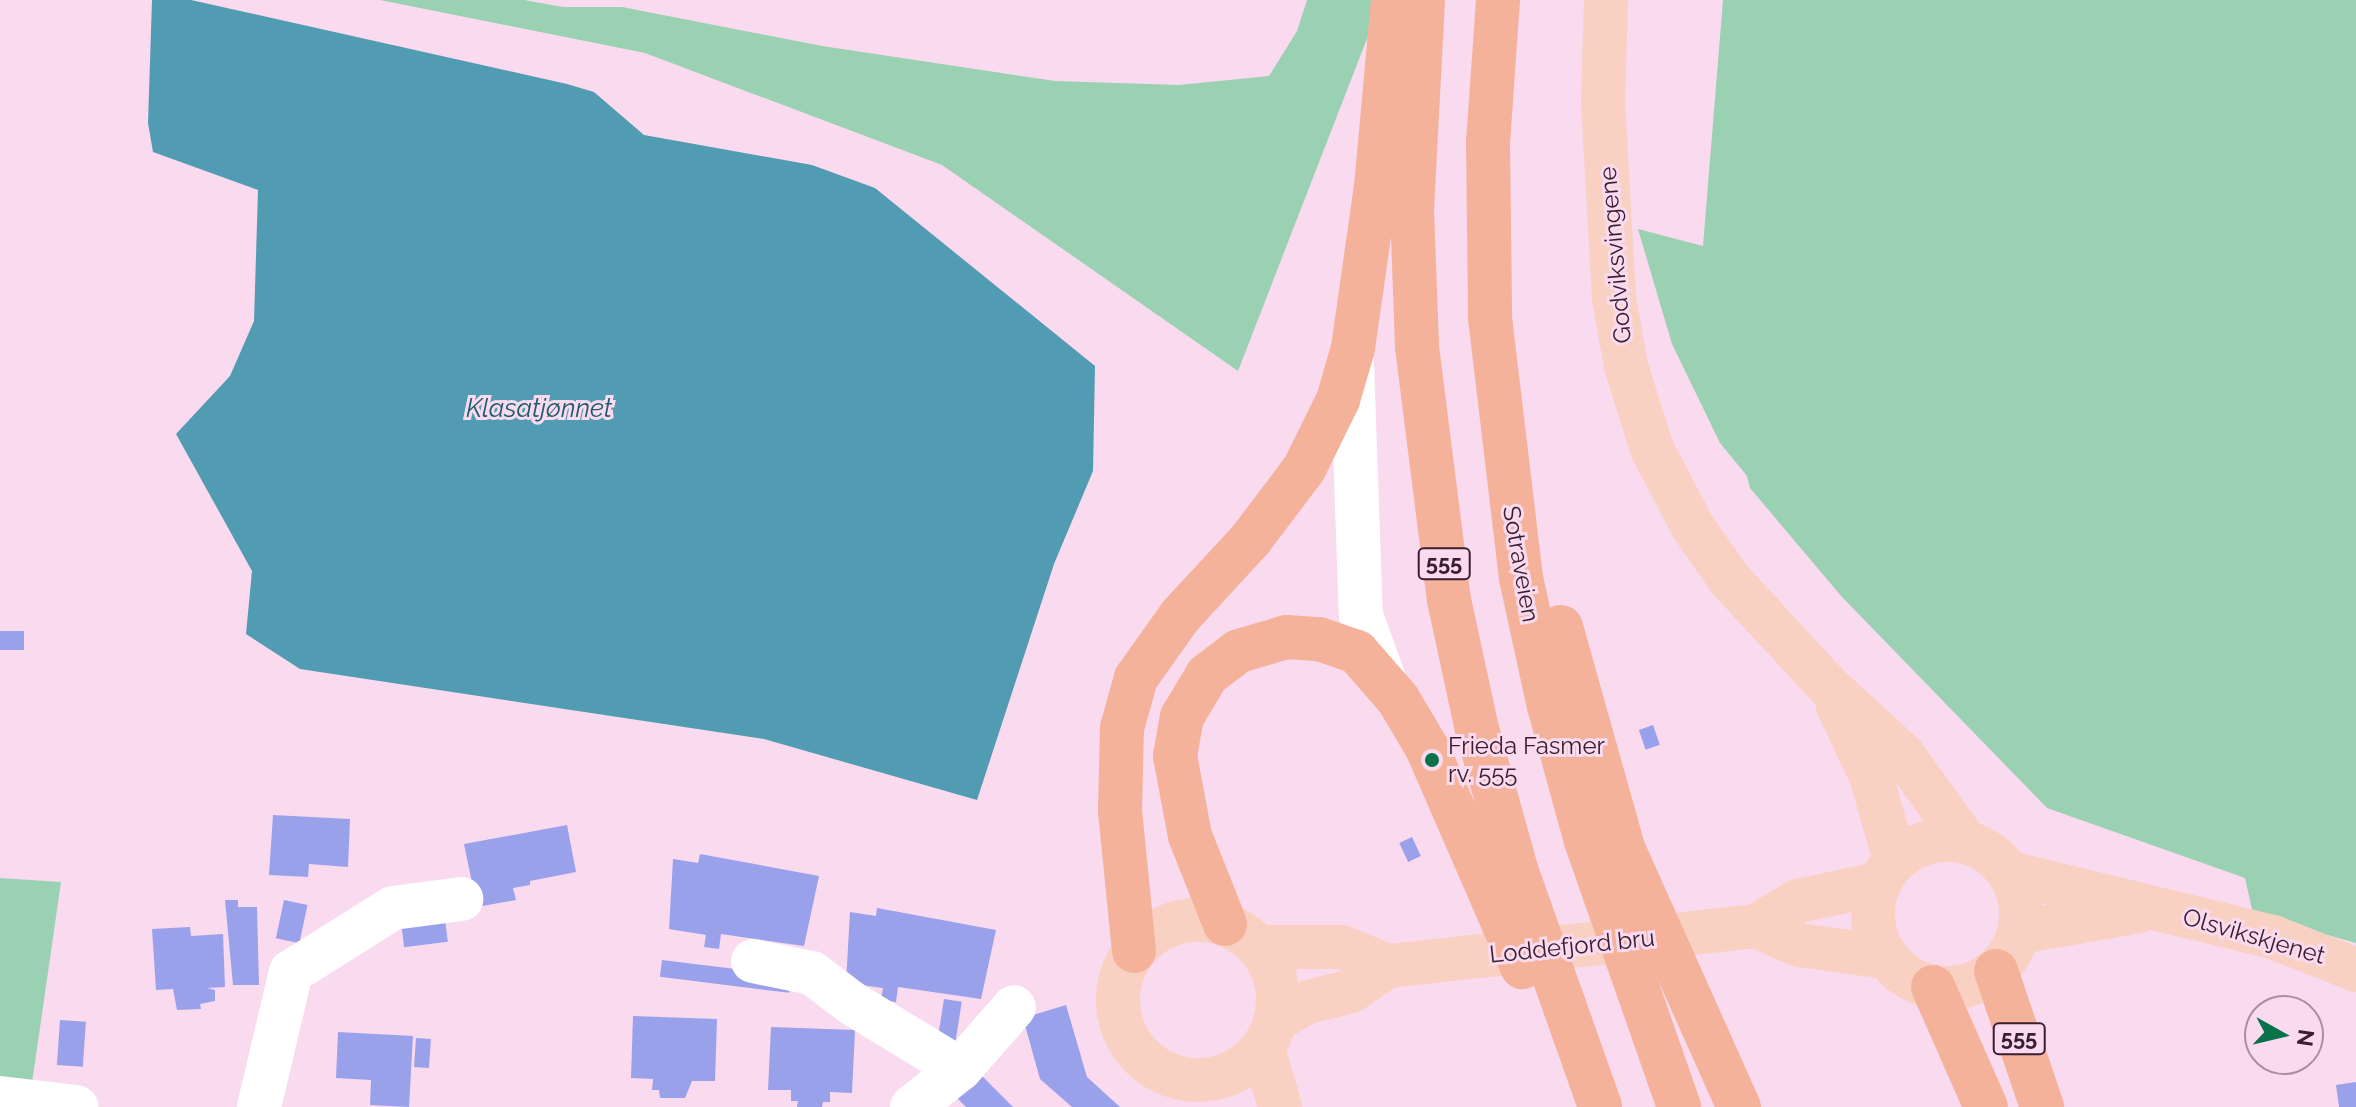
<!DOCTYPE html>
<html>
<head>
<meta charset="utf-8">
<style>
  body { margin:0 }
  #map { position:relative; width:2356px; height:1107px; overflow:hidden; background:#f9daee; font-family:Raleway,sans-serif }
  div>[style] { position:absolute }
  .green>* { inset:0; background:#9bd1b3 }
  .water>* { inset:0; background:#519cb3 }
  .building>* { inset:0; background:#9aa1eb; transform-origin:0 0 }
  .minor>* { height:44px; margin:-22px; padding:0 22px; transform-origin:22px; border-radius:22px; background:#fff }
  .major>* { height:44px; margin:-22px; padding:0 22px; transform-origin:22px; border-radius:22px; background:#f9d1c3 }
  .major>.ring { margin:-22px; padding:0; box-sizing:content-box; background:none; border:44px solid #f9d1c3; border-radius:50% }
  .highway>* { height:44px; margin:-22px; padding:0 22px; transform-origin:22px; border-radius:22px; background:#f5b29b }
  .dots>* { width:22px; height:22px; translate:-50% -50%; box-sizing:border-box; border:4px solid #f9daee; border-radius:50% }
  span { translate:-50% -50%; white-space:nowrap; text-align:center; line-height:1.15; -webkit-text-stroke:6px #f9daee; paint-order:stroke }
  .shield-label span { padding:2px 6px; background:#f9daee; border:2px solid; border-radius:6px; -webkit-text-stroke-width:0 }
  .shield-label { font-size:22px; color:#391d30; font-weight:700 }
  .street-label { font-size:24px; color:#391d30 }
  .poi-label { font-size:24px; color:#391d30 }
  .left { translate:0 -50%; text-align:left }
  .water-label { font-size:26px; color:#1f5c6d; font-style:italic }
  .north { position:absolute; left:2244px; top:995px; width:80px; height:80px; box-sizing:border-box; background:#f9daee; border:2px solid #ac8ea2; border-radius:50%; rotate:98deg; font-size:22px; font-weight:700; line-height:32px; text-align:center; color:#391d30 }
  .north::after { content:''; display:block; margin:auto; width:28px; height:36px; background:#0a724a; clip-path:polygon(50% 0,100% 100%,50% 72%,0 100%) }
</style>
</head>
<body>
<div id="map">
  <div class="green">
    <i style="clip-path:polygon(380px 0,524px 0,563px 7px,622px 7px,822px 46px,1055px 81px,1179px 85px,1269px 76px,1297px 31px,1307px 0,1382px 0,1238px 371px,942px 165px,645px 53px)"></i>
    <i style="clip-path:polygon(1723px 0,2356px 0,2356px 943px,2253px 914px,2245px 878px,2047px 808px,1842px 597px,1750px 488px,1747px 476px,1720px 443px,1672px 344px,1638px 229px,1703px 246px)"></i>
    <i style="clip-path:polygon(0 878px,61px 882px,32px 1083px,0 1081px)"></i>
  </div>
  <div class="water">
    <i style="clip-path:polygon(152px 0,191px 0,567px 84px,594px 92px,644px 135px,812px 165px,875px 188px,1095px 366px,1093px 471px,1054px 564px,977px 800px,764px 739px,300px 669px,246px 634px,252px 571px,176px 434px,230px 376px,254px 321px,258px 190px,153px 152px,148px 123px)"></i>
  </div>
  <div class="building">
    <i style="left:24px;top:631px;width:19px;height:24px;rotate:90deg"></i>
    <i style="left:1653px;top:725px;width:21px;height:15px;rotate:71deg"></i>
    <i style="clip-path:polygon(273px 815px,350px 819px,348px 867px,309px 864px,308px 877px,269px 875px)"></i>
    <i style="clip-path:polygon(567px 825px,576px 872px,530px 881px,530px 885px,513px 888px,516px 900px,477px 907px,464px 844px)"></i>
    <i style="left:1412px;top:837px;width:21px;height:14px;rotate:65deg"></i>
    <i style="clip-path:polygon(700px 854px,819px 876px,804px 946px,721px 934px,719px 949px,704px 947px,706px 935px,669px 929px,673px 859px,698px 863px)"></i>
    <i style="clip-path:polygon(225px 900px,238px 900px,238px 907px,257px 907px,259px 985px,233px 985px)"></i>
    <i style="left:284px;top:900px;width:24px;height:39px;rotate:12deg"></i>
    <i style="clip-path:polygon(877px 908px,996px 930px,981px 999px,898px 987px,896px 1002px,881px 1000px,883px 988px,846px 983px,850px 912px,876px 916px)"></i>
    <i style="left:444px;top:911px;width:31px;height:44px;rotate:83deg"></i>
    <i style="clip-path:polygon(190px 927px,191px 936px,223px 934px,225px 987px,207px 988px,215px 990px,215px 1001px,200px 1004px,201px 1009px,177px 1010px,173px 989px,156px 990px,152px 929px)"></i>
    <i style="left:662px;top:960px;width:130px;height:17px;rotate:7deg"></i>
    <i style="left:944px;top:999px;width:18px;height:41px;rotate:9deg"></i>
    <i style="clip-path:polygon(1066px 1005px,1087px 1077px,1120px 1107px,1072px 1107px,1040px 1079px,1023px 1018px)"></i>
    <i style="clip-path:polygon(633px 1016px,717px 1019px,715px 1081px,692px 1081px,685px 1098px,660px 1098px,659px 1090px,652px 1090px,653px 1079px,631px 1078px)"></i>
    <i style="left:60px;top:1020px;width:26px;height:45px;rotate:4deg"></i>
    <i style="clip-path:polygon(771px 1027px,855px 1030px,852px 1093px,830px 1092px,830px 1102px,823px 1102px,822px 1107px,797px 1107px,798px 1101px,791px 1101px,791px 1090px,768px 1090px)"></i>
    <i style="clip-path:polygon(338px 1032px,413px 1036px,409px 1107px,370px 1105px,371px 1080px,336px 1078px)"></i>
    <i style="left:416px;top:1038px;width:15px;height:29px;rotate:4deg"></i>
    <i style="clip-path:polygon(980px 1074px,1013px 1107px,966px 1107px,957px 1098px)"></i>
    <i style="clip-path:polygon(2356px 1082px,2356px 1107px,2339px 1107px,2336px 1085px)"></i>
  </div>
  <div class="minor">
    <i style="left:1352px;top:363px;width:252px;rotate:88deg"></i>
    <i style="left:1361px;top:615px;width:71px;rotate:70.3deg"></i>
    <i style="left:753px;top:961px;width:60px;rotate:11.5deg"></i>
    <i style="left:812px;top:973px;width:51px;rotate:37.1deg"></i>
    <i style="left:853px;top:1004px;width:125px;rotate:31.3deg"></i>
    <i style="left:0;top:1098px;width:77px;rotate:6.8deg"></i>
    <i style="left:259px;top:1107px;width:139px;rotate:-76.7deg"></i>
    <i style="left:291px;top:972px;width:120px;rotate:-32.1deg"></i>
    <i style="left:393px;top:908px;width:69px;rotate:-7.5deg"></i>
    <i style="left:912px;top:1107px;width:61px;rotate:-38.4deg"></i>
    <i style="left:960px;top:1069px;width:82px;rotate:-48.9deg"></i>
  </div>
  <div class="major">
    <i style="left:1606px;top:0;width:102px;rotate:91.7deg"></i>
    <i style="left:1603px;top:102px;width:196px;rotate:86.8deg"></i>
    <i style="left:1614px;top:298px;width:69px;rotate:80deg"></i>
    <i style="left:1626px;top:366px;width:87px;rotate:72.6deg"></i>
    <i style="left:1652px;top:449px;width:88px;rotate:62.3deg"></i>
    <i style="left:1693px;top:527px;width:65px;rotate:55.1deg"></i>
    <i style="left:1730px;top:580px;width:144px;rotate:47.2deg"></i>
    <i style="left:1828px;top:686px;width:102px;rotate:42.6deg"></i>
    <i style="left:1903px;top:755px;width:106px;rotate:54.2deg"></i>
    <i style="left:1838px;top:706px;width:77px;rotate:64.8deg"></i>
    <i style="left:1871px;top:776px;width:87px;rotate:74.1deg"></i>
    <i class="ring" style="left:1873px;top:840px;width:104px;height:104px"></i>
    <i style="left:2010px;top:873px;width:271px;rotate:13.7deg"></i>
    <i style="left:2273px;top:937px;width:89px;rotate:21.7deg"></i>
    <i class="ring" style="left:1118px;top:920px;width:116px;height:116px"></i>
    <i style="left:1756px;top:926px;width:47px;rotate:23.8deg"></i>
    <i style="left:1799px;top:945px;width:89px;rotate:7.8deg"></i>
    <i style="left:2020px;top:932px;width:121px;rotate:-10deg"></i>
    <i style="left:1259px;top:947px;width:82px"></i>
    <i style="left:1341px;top:947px;width:51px;rotate:22deg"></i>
    <i style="left:1276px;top:1020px;width:34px;rotate:-30deg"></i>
    <i style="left:1305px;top:1003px;width:48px;rotate:-14.6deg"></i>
    <i style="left:1351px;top:991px;width:45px;rotate:-34deg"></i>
    <i style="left:1388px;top:966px;width:370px;rotate:-6.2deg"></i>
    <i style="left:1756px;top:926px;width:49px;rotate:-30.8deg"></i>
    <i style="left:1798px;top:901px;width:83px;rotate:-11.9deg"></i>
    <i style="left:1263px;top:1048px;width:61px;rotate:73.9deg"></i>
  </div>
  <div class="highway">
    <i style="left:1423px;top:0;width:209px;rotate:93deg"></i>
    <i style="left:1412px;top:209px;width:138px;rotate:87.9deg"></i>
    <i style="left:1417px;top:347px;width:255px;rotate:82.8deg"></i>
    <i style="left:1449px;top:600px;width:132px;rotate:77.8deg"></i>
    <i style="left:1477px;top:729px;width:148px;rotate:74.4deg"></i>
    <i style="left:1517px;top:872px;width:249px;rotate:70.5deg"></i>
    <i style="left:1498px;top:0;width:143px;rotate:94deg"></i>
    <i style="left:1488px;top:143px;width:175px;rotate:89.3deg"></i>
    <i style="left:1490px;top:318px;width:262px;rotate:83.2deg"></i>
    <i style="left:1521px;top:578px;width:131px;rotate:77.7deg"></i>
    <i style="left:1549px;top:706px;width:140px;rotate:74.7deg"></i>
    <i style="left:1586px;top:841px;width:282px;rotate:70.7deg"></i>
    <i style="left:1561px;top:627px;width:230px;rotate:74.3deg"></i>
    <i style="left:1623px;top:848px;width:284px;rotate:65.9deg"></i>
    <i style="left:1225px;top:924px;width:95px;rotate:-111.7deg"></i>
    <i style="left:1190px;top:836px;width:81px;rotate:-100.6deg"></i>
    <i style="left:1175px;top:756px;width:40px;rotate:-80deg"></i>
    <i style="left:1182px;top:717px;width:49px;rotate:-59.2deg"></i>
    <i style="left:1207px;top:675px;width:40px;rotate:-37deg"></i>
    <i style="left:1239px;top:651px;width:50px;rotate:-16.3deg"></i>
    <i style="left:1287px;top:637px;width:32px;rotate:4deg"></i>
    <i style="left:1319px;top:639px;width:40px;rotate:18.9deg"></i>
    <i style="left:1357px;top:652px;width:62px;rotate:48.9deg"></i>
    <i style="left:1398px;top:699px;width:57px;rotate:59.4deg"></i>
    <i style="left:1427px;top:748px;width:239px;rotate:66.5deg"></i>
    <i style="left:1134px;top:951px;width:142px;rotate:-95.7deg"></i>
    <i style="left:1120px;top:810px;width:82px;rotate:-88.6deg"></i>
    <i style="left:1122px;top:728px;width:52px;rotate:-74.4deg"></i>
    <i style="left:1136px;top:678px;width:76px;rotate:-54.6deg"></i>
    <i style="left:1180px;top:616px;width:105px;rotate:-47.3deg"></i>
    <i style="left:1251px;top:539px;width:88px;rotate:-52.9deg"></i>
    <i style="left:1304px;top:469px;width:77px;rotate:-63.8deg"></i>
    <i style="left:1338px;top:400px;width:54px;rotate:-73.9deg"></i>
    <i style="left:1353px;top:348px;width:163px;rotate:-81.9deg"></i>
    <i style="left:1376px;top:187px;width:188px;rotate:-84.8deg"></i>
    <i style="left:1996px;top:971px;width:144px;rotate:71.3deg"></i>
    <i style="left:1933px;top:987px;width:131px;rotate:66.2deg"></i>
  </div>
  <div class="dots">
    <i style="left:1432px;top:760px;background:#0a724a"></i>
  </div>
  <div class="shield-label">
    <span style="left:1444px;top:564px">555</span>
    <span style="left:2019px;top:1039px">555</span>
  </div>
  <div class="street-label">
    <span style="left:1615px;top:255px;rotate:-95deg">Godviksvingene</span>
    <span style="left:1521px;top:564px;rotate:80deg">Sotraveien</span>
    <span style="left:2254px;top:936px;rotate:16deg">Olsvikskjenet</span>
    <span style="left:1572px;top:946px;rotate:-6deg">Loddefjord bru</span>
  </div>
  <div class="poi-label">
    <span class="left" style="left:1448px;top:760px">Frieda Fasmer<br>rv. 555</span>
  </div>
  <div class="water-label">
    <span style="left:539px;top:409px">Klasatjønnet</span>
  </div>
  <div class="north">N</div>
</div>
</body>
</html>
